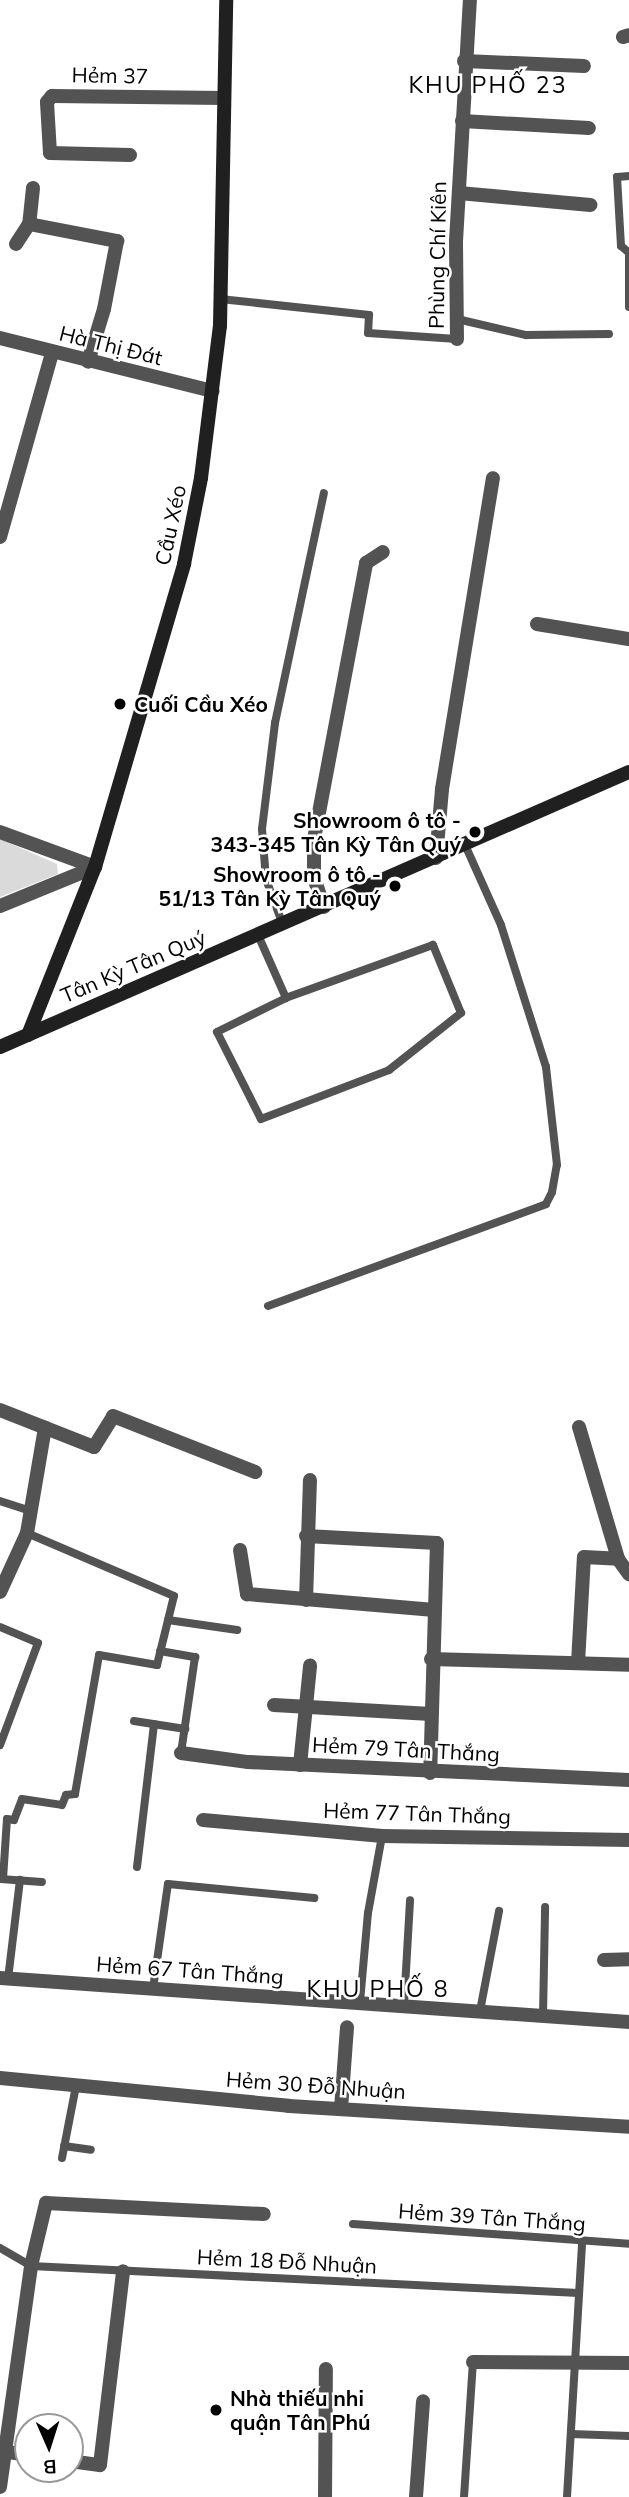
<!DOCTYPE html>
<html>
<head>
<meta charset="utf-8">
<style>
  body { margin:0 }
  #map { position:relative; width:629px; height:2497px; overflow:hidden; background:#fff; font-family:Mulish,sans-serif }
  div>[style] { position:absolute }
  .green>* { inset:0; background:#dadada }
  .lane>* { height:8px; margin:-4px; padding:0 4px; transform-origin:4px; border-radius:4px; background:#535353 }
  .street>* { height:14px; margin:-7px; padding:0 7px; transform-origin:7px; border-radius:7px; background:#535353 }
  .secondary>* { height:14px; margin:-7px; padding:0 7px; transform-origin:7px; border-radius:7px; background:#202020 }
  .dots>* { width:19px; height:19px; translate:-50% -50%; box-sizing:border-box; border:4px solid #fff; border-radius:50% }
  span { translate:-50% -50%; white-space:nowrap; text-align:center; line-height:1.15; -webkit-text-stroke:5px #fff; paint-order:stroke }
  .street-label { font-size:21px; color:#000 }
  .poi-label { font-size:21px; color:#000; font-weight:700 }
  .left { translate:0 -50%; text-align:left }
  .right { translate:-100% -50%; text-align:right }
  .neighbourhood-label { font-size:23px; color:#000; letter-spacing:2px }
  .north { position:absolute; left:14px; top:2413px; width:70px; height:70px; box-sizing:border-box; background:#fff; border:2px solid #999; border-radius:50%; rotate:177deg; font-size:19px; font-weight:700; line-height:28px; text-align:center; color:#000 }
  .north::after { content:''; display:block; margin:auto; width:24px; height:32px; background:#000; clip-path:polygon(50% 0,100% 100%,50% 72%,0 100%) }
</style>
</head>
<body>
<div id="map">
  <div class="green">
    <i style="clip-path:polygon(0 839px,57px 864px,58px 874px,0 897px)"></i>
  </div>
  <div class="lane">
    <i style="left:628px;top:252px;width:9px;rotate:-139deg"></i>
    <i style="left:621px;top:246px;width:69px;rotate:-93.3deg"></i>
    <i style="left:617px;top:177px;width:12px;rotate:-5deg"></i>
    <i style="left:220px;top:299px;width:150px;rotate:6.1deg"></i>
    <i style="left:369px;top:315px;width:18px;rotate:93deg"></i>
    <i style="left:368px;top:333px;width:89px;rotate:3.9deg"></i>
    <i style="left:629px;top:307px;width:55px;rotate:-90deg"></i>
    <i style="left:457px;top:319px;width:71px;rotate:13.1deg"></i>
    <i style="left:526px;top:335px;width:83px;rotate:-0.7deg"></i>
    <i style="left:283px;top:925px;width:49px;rotate:-110.3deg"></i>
    <i style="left:266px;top:879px;width:50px;rotate:-94.6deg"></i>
    <i style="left:262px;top:829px;width:107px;rotate:-83deg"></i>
    <i style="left:275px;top:723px;width:235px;rotate:-78deg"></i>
    <i style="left:258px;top:935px;width:69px;rotate:66deg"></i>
    <i style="left:286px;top:998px;width:77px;rotate:153.8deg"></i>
    <i style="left:217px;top:1032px;width:97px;rotate:63.2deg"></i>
    <i style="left:261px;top:1119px;width:137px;rotate:-20.9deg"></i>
    <i style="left:389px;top:1070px;width:92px;rotate:-38.4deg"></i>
    <i style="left:461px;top:1013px;width:74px;rotate:-112.4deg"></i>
    <i style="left:433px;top:945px;width:156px;rotate:160.2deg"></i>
    <i style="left:268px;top:1306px;width:296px;rotate:-20.1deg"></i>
    <i style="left:546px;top:1204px;width:13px;rotate:-63deg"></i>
    <i style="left:552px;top:1192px;width:27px;rotate:-80deg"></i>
    <i style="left:557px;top:1165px;width:99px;rotate:-96.4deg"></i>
    <i style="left:546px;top:1067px;width:149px;rotate:-107.6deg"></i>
    <i style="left:501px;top:925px;width:88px;rotate:-114.2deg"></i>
    <i style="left:0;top:1501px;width:32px;rotate:18deg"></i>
    <i style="left:168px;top:1620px;width:70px;rotate:8.2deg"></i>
    <i style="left:0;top:1627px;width:41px;rotate:22.8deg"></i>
    <i style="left:38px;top:1643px;width:109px;rotate:110.4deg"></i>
    <i style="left:160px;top:1651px;width:36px;rotate:10deg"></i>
    <i style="left:195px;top:1657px;width:97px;rotate:98.3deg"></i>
    <i style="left:134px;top:1721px;width:52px;rotate:8.9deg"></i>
    <i style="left:7px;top:1819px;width:7px;rotate:8deg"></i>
    <i style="left:14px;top:1820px;width:22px;rotate:-69deg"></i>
    <i style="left:22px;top:1799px;width:40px;rotate:8.5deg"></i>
    <i style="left:62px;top:1805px;width:11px;rotate:-68deg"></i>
    <i style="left:66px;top:1795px;width:9px;rotate:-6deg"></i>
    <i style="left:75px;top:1794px;width:141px;rotate:-80.2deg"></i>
    <i style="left:99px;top:1655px;width:59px;rotate:9.8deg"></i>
    <i style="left:157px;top:1665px;width:71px;rotate:-76.2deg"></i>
    <i style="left:174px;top:1596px;width:160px;rotate:-156.8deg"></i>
    <i style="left:137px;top:1867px;width:144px;rotate:-83.2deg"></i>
    <i style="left:0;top:1879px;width:42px;rotate:4.1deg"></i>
    <i style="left:3px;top:1879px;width:60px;rotate:-86.2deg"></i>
    <i style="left:8px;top:1979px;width:100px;rotate:-83.1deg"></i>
    <i style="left:153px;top:1989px;width:106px;rotate:-81.9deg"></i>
    <i style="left:168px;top:1884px;width:147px;rotate:5.5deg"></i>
    <i style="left:360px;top:2002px;width:89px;rotate:-84.9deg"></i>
    <i style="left:368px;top:1913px;width:78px;rotate:-79.7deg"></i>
    <i style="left:404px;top:2005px;width:105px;rotate:-86.7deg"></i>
    <i style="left:480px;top:2011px;width:102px;rotate:-79.2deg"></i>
    <i style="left:543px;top:2016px;width:109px;rotate:-88.9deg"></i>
    <i style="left:64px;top:2146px;width:27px;rotate:8deg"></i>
    <i style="left:62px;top:2158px;width:73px;rotate:-79deg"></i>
    <i style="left:353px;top:2224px;width:277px;rotate:4.1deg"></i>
    <i style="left:0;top:2248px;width:36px;rotate:30deg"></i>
    <i style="left:31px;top:2266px;width:548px;rotate:2.83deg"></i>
    <i style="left:571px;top:2434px;width:58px;rotate:2deg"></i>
    <i style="left:464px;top:2497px;width:135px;rotate:-86.2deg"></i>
    <i style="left:567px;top:2497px;width:256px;rotate:-86.6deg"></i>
  </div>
  <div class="street">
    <i style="left:623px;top:37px;width:6px;rotate:-18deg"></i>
    <i style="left:464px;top:61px;width:120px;rotate:2.4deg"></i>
    <i style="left:462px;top:121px;width:127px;rotate:3.2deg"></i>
    <i style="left:130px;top:155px;width:80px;rotate:-178.6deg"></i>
    <i style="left:50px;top:153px;width:51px;rotate:-93.4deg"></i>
    <i style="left:47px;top:102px;width:8px;rotate:-50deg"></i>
    <i style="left:52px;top:96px;width:172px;rotate:0.7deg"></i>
    <i style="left:33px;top:188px;width:36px;rotate:96deg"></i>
    <i style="left:29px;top:224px;width:90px;rotate:10.9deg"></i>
    <i style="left:117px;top:241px;width:69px;rotate:100.8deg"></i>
    <i style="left:104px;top:309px;width:55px;rotate:106.8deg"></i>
    <i style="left:459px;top:193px;width:132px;rotate:5.2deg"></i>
    <i style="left:16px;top:244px;width:24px;rotate:-57deg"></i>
    <i style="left:0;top:338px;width:219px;rotate:14deg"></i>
    <i style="left:457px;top:339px;width:98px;rotate:-90.6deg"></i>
    <i style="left:456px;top:241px;width:241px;rotate:-86.7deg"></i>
    <i style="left:0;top:537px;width:191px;rotate:-74.2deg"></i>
    <i style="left:537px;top:624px;width:93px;rotate:9.3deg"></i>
    <i style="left:0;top:832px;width:101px;rotate:20.2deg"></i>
    <i style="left:436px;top:858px;width:69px;rotate:-85deg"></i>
    <i style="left:442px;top:789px;width:315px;rotate:-80.7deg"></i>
    <i style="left:0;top:906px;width:103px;rotate:-22.3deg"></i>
    <i style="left:324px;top:907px;width:31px;rotate:-109deg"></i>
    <i style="left:314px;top:878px;width:39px;rotate:-90deg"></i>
    <i style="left:314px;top:839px;width:281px;rotate:-79.3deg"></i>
    <i style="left:366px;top:563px;width:20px;rotate:-33deg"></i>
    <i style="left:0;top:1410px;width:101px;rotate:21.5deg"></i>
    <i style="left:94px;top:1447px;width:36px;rotate:-58deg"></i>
    <i style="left:113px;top:1416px;width:153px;rotate:21.5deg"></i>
    <i style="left:579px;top:1427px;width:138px;rotate:73.5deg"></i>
    <i style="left:618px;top:1559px;width:19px;rotate:54deg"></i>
    <i style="left:306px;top:1536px;width:131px;rotate:3.1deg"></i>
    <i style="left:437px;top:1543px;width:230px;rotate:91.7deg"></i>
    <i style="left:240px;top:1550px;width:45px;rotate:81deg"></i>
    <i style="left:247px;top:1594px;width:188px;rotate:4.9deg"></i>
    <i style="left:0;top:1592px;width:65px;rotate:-65.4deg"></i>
    <i style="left:27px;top:1533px;width:107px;rotate:-80.3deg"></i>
    <i style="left:306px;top:1600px;width:120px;rotate:-88.1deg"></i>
    <i style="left:431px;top:1659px;width:198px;rotate:1.7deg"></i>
    <i style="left:578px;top:1663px;width:106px;rotate:-86.8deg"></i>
    <i style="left:584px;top:1557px;width:34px;rotate:3deg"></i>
    <i style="left:274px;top:1705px;width:157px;rotate:3.3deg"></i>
    <i style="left:181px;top:1753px;width:68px;rotate:7.7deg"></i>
    <i style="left:248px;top:1762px;width:381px;rotate:2.7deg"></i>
    <i style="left:300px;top:1765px;width:100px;rotate:-84.2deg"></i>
    <i style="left:203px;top:1820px;width:180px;rotate:5.1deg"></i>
    <i style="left:382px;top:1836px;width:247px;rotate:0.9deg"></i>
    <i style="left:604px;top:1960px;width:25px;rotate:-2deg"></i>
    <i style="left:0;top:1978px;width:631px;rotate:4deg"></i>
    <i style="left:0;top:2078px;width:290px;rotate:5.5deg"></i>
    <i style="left:289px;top:2106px;width:341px;rotate:3.5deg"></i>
    <i style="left:341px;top:2109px;width:82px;rotate:-85.8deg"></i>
    <i style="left:473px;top:2362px;width:156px;rotate:0.4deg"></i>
    <i style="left:0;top:2451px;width:28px;rotate:8deg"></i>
    <i style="left:70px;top:2461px;width:30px;rotate:8deg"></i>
    <i style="left:100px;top:2465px;width:195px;rotate:-83.2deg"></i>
    <i style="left:0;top:2487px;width:223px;rotate:-82deg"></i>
    <i style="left:31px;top:2266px;width:65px;rotate:-76.6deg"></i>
    <i style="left:46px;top:2203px;width:218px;rotate:2.9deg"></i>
    <i style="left:325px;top:2497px;width:128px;rotate:-89.6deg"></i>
    <i style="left:416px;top:2497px;width:96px;rotate:-85.8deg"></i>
  </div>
  <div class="secondary">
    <i style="left:28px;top:1035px;width:181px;rotate:-68.3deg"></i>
    <i style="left:95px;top:867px;width:316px;rotate:-73.6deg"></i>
    <i style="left:184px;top:564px;width:88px;rotate:-78.8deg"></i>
    <i style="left:201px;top:478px;width:153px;rotate:-82.9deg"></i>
    <i style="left:220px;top:326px;width:326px;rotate:-88.9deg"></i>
    <i style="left:0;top:1047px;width:686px;rotate:-23.62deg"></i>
  </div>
  <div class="dots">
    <i style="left:120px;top:704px;background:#000"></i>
    <i style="left:475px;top:832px;background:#000"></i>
    <i style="left:395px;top:886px;background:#000"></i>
    <i style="left:216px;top:2410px;background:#000"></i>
  </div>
  <div class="street-label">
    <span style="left:110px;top:75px;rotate:1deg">Hẻm 37</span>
    <span style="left:437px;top:255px;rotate:-89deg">Phùng Chí Kiên</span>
    <span style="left:111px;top:345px;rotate:14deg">Hà Thị Đát</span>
    <span style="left:170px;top:525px;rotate:-78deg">Cầu Xéo</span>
    <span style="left:133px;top:966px;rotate:-23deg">Tân Kỳ Tân Quý</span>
    <span style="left:406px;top:1749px;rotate:3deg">Hẻm 79 Tân Thắng</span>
    <span style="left:417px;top:1813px;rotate:2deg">Hẻm 77 Tân Thắng</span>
    <span style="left:190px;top:1970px;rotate:4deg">Hẻm 67 Tân Thắng</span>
    <span style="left:316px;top:2085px;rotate:4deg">Hẻm 30 Đỗ Nhuận</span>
    <span style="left:492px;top:2217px;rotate:4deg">Hẻm 39 Tân Thắng</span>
    <span style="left:287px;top:2261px;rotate:3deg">Hẻm 18 Đỗ Nhuận</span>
  </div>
  <div class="poi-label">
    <span class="left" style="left:134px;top:704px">Cuối Cầu Xéo</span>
    <span class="right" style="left:461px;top:832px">Showroom ô tô -<br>343-345 Tân Kỳ Tân Quý</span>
    <span class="right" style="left:381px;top:886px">Showroom ô tô -<br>51/13 Tân Kỳ Tân Quý</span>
    <span class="left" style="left:230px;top:2410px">Nhà thiếu nhi<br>quận Tân Phú</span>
  </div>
  <div class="neighbourhood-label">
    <span style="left:488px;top:85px">KHU PHỐ 23</span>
    <span style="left:378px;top:1989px">KHU PHỐ 8</span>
  </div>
  <div class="north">B</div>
</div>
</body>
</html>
